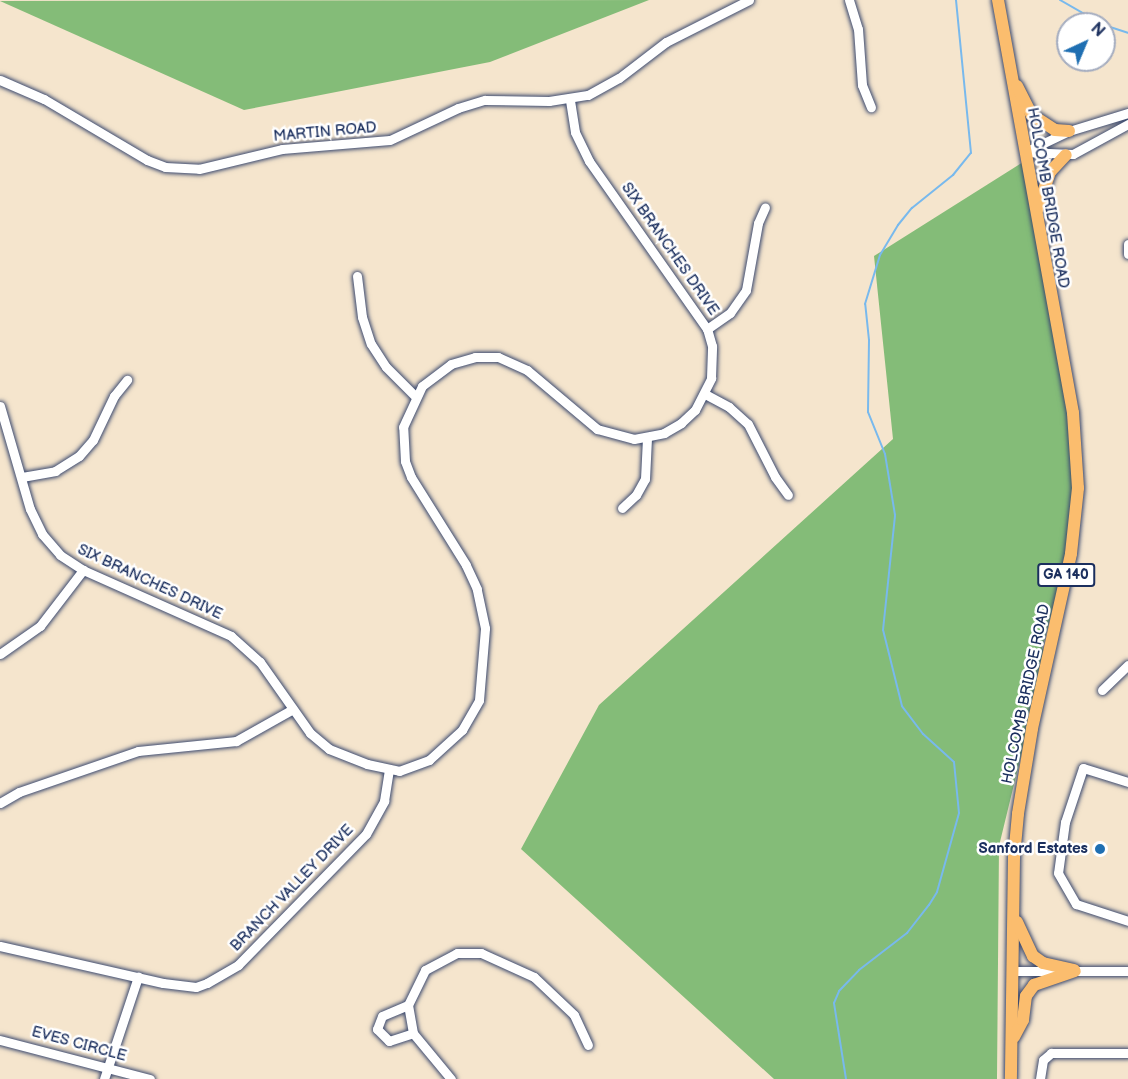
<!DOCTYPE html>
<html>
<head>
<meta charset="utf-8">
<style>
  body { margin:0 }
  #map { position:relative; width:1128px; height:1079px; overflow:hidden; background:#f5e5cd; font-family:"Balsamiq Sans",sans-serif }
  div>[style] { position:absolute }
  .forest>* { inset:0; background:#84bc78 }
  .stream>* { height:2px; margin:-1px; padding:0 1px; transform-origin:1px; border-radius:1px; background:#78b9ed }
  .roads { filter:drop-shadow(0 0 2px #3c4a6f) drop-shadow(0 0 2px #3c4a6f) }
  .minor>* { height:9px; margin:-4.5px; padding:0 4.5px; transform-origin:4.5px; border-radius:4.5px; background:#fff }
  .major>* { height:12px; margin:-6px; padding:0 6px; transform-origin:6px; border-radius:6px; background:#fbbd6e }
  .dots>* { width:16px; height:16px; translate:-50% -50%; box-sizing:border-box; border:3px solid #fff; border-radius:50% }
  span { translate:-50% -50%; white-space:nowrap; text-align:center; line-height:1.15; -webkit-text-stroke:5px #fff; paint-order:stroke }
  .shield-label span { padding:2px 4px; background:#fff; border:2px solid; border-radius:4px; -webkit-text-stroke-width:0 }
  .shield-label { font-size:14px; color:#1b2f5e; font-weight:700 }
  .street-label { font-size:15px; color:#1b2f5e }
  .poi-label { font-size:15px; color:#1b2f5e; font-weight:700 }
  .right { translate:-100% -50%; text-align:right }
  .north { position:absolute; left:1056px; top:12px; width:60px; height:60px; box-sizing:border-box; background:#fff; border:2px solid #a4acbf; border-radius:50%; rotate:44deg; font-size:16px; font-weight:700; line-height:24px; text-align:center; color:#1b2f5e }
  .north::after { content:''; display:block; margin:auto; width:21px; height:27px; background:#1f6fb2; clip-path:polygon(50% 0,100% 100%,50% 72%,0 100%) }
</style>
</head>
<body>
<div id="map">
  <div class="forest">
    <i style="clip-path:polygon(649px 0,490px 62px,244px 110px,0 1px)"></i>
    <i style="clip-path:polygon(1031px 157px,1082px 504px,1042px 648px,1046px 653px,999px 846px,997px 1079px,774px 1079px,521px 849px,599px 705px,893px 439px,874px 256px)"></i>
  </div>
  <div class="stream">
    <i style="left:1060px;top:0;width:48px;rotate:29.7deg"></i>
    <i style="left:1104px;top:25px;width:25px;rotate:18deg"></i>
    <i style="left:846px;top:1079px;width:77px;rotate:-99deg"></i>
    <i style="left:834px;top:1003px;width:13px;rotate:-67deg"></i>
    <i style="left:839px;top:991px;width:29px;rotate:-46deg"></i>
    <i style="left:859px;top:970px;width:61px;rotate:-37.6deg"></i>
    <i style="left:907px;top:933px;width:36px;rotate:-52deg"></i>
    <i style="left:929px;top:905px;width:15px;rotate:-58deg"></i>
    <i style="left:937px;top:892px;width:82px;rotate:-74.4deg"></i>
    <i style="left:959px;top:813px;width:51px;rotate:-95.6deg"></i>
    <i style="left:954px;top:762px;width:42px;rotate:-137.9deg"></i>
    <i style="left:923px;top:734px;width:35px;rotate:-127deg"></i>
    <i style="left:902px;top:706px;width:78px;rotate:-104deg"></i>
    <i style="left:883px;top:630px;width:116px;rotate:-84deg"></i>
    <i style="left:895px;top:515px;width:62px;rotate:-99.3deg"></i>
    <i style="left:885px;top:454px;width:45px;rotate:-112deg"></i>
    <i style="left:868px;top:412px;width:72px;rotate:-89.2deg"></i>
    <i style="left:869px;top:340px;width:36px;rotate:-96deg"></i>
    <i style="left:865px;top:304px;width:51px;rotate:-73deg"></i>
    <i style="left:880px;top:255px;width:35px;rotate:-59deg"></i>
    <i style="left:898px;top:225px;width:22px;rotate:-51deg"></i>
    <i style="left:912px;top:208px;width:53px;rotate:-38.8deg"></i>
    <i style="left:953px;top:175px;width:28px;rotate:-51deg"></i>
    <i style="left:971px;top:153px;width:154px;rotate:-95.6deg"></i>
  </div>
  <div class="roads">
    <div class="minor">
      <i style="left:849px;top:0;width:30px;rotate:73deg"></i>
      <i style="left:858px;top:29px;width:56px;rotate:85.9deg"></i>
      <i style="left:862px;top:85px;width:24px;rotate:68deg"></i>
      <i style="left:0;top:80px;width:48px;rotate:23.4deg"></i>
      <i style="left:44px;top:99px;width:120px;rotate:30.6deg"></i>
      <i style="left:147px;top:160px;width:19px;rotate:21deg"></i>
      <i style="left:165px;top:167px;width:34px;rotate:3deg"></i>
      <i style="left:199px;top:169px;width:85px;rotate:-13.5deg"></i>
      <i style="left:282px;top:149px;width:108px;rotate:-4.8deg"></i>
      <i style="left:390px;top:140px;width:75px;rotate:-25.2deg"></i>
      <i style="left:458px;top:108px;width:28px;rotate:-17deg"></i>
      <i style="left:485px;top:100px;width:64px;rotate:0.9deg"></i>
      <i style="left:549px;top:101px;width:39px;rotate:-9deg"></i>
      <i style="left:588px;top:95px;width:35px;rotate:-29deg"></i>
      <i style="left:619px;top:78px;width:59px;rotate:-37.5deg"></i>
      <i style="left:666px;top:42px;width:93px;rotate:-26.8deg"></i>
      <i style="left:1027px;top:151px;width:47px;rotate:-25.5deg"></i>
      <i style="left:1069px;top:131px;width:62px;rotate:-17deg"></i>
      <i style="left:1024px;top:152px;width:49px;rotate:2.3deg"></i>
      <i style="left:1073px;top:154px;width:63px;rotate:-28.6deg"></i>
      <i style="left:1128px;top:244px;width:10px;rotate:90deg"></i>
      <i style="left:357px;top:276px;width:41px;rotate:83deg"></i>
      <i style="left:362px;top:317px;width:28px;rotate:72deg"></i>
      <i style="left:371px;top:344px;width:27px;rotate:57deg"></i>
      <i style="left:386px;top:367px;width:41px;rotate:45deg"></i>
      <i style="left:707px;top:329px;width:28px;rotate:-35deg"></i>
      <i style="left:730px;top:313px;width:28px;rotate:-55deg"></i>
      <i style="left:746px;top:290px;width:68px;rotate:-79.8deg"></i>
      <i style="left:758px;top:223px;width:17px;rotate:-66deg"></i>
      <i style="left:705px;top:394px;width:27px;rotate:28deg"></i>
      <i style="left:729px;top:407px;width:25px;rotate:42deg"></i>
      <i style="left:748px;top:424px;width:59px;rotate:63deg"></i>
      <i style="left:775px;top:477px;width:22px;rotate:54deg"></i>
      <i style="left:0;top:406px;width:107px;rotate:73.8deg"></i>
      <i style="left:30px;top:509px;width:28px;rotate:64deg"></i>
      <i style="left:42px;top:534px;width:28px;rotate:49deg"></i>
      <i style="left:60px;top:555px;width:27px;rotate:33deg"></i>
      <i style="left:83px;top:570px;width:162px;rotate:24deg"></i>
      <i style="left:231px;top:636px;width:39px;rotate:42deg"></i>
      <i style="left:260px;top:662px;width:87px;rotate:54.8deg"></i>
      <i style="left:310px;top:733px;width:25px;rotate:40deg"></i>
      <i style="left:329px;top:749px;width:41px;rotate:21.5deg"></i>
      <i style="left:367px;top:764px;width:33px;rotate:12deg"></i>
      <i style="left:399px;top:771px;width:32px;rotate:-20deg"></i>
      <i style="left:429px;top:760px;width:45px;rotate:-42.3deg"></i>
      <i style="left:462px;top:730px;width:34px;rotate:-60deg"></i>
      <i style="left:479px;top:700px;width:72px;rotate:-85.2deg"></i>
      <i style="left:485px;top:628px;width:40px;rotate:-102deg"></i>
      <i style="left:477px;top:589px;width:26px;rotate:-115deg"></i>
      <i style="left:466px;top:565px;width:104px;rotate:-122deg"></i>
      <i style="left:411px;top:477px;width:17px;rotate:-111deg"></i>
      <i style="left:405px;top:461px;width:34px;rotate:-93deg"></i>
      <i style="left:403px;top:427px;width:45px;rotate:-65.1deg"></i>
      <i style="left:422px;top:386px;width:36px;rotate:-37deg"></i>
      <i style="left:451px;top:364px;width:25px;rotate:-16deg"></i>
      <i style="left:475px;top:357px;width:23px"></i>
      <i style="left:498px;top:357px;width:32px;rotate:24deg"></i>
      <i style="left:527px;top:370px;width:92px;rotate:40.1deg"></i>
      <i style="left:597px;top:429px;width:38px;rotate:15deg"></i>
      <i style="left:634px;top:439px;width:31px;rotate:-11deg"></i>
      <i style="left:664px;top:433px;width:20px;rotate:-30deg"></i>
      <i style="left:681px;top:423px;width:19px;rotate:-43deg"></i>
      <i style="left:695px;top:410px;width:36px;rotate:-63deg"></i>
      <i style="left:711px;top:378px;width:32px;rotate:-88deg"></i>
      <i style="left:712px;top:346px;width:18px;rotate:-106deg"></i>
      <i style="left:707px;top:329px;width:205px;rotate:-125.1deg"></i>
      <i style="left:589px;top:161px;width:32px;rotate:-116deg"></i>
      <i style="left:575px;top:132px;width:32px;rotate:-99deg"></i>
      <i style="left:22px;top:477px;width:34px;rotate:-10deg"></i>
      <i style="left:55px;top:471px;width:28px;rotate:-32deg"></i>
      <i style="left:79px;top:456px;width:21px;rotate:-49deg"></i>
      <i style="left:93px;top:440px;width:49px;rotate:-64.5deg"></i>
      <i style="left:114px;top:396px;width:21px;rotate:-51deg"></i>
      <i style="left:622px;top:508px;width:19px;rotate:-43deg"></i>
      <i style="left:636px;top:495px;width:18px;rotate:-61deg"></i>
      <i style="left:645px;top:479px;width:41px;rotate:-87.2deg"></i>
      <i style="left:0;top:654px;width:49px;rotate:-35deg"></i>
      <i style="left:40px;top:626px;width:71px;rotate:-52.5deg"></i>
      <i style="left:1102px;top:690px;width:36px;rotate:-44deg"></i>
      <i style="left:1128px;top:782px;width:47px;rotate:-162.7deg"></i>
      <i style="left:1083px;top:768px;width:57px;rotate:108.4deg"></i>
      <i style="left:1065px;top:822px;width:51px;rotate:97.8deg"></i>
      <i style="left:1058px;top:873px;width:36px;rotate:60deg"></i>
      <i style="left:1076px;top:904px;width:55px;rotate:18.1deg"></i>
      <i style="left:0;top:803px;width:22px;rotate:-30deg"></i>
      <i style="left:19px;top:792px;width:126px;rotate:-19deg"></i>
      <i style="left:138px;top:751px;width:99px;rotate:-5.8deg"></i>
      <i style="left:236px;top:741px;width:65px;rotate:-29.3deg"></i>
      <i style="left:0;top:946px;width:167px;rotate:12.8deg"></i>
      <i style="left:163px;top:983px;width:33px;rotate:7deg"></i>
      <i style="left:196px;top:987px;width:12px;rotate:-20deg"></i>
      <i style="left:207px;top:983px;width:36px;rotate:-30deg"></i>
      <i style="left:238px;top:965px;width:183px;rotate:-45.7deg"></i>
      <i style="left:366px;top:834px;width:38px;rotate:-61deg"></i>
      <i style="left:384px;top:801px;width:32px;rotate:-81deg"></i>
      <i style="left:1014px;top:971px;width:114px"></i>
      <i style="left:408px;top:1005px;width:28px;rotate:157deg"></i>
      <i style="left:382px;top:1016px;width:14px;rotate:111deg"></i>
      <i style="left:377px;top:1029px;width:17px;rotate:45deg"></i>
      <i style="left:389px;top:1041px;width:25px;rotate:-18deg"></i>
      <i style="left:0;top:1040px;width:155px;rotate:14.6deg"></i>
      <i style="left:104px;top:1079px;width:108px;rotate:-71.6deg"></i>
      <i style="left:451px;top:1079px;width:60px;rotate:-129.6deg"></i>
      <i style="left:413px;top:1033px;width:28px;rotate:-100deg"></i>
      <i style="left:408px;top:1005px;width:39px;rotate:-64deg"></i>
      <i style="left:425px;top:970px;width:36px;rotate:-28deg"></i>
      <i style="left:457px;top:953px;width:24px"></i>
      <i style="left:481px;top:953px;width:58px;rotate:24.4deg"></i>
      <i style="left:534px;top:977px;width:55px;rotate:43.5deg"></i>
      <i style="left:574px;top:1015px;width:33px;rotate:65deg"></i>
      <i style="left:1040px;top:1079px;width:19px;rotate:-81deg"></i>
      <i style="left:1043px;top:1060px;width:11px;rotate:-41deg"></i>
      <i style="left:1051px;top:1053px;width:77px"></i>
    </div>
    <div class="major">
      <i style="left:998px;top:0;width:420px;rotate:79.7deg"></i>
      <i style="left:1073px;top:413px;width:75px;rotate:86.2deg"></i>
      <i style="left:1078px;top:488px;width:66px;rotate:96.1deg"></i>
      <i style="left:1071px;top:554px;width:179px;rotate:102.6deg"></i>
      <i style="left:1032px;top:729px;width:86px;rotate:99.4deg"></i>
      <i style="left:1018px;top:814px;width:43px;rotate:95.3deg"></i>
      <i style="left:1014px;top:857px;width:222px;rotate:90.8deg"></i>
      <i style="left:1017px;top:86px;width:33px;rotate:63deg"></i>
      <i style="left:1032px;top:115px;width:27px;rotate:33deg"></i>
      <i style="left:1055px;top:130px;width:14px;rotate:4deg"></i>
      <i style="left:1037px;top:210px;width:40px;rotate:-71.1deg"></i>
      <i style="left:1050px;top:172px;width:23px;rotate:-47deg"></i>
      <i style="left:1017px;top:922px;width:38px;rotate:65deg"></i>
      <i style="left:1033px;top:956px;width:12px;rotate:35deg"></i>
      <i style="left:1043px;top:963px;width:32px;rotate:13deg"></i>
      <i style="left:1014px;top:1037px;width:19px;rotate:-62deg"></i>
      <i style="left:1023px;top:1020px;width:24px;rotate:-83deg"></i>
      <i style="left:1026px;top:996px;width:14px;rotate:-54deg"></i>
      <i style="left:1034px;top:985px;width:43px;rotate:-18.9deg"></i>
    </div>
  </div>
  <div class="dots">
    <i style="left:1100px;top:849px;background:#1f6fb2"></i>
  </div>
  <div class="shield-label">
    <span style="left:1066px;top:575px">GA 140</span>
  </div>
  <div class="street-label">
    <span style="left:325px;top:132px;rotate:-5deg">MARTIN ROAD</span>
    <span style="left:1048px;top:198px;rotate:80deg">HOLCOMB BRIDGE ROAD</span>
    <span style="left:670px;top:249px;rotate:55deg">SIX BRANCHES DRIVE</span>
    <span style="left:150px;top:582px;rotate:25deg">SIX BRANCHES DRIVE</span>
    <span style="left:1026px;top:694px;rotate:-78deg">HOLCOMB BRIDGE ROAD</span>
    <span style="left:292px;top:888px;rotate:-46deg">BRANCH VALLEY DRIVE</span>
    <span style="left:79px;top:1044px;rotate:15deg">EVES CIRCLE</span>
  </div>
  <div class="poi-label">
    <span class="right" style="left:1088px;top:849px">Sanford Estates</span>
  </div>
  <div class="north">N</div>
</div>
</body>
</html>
